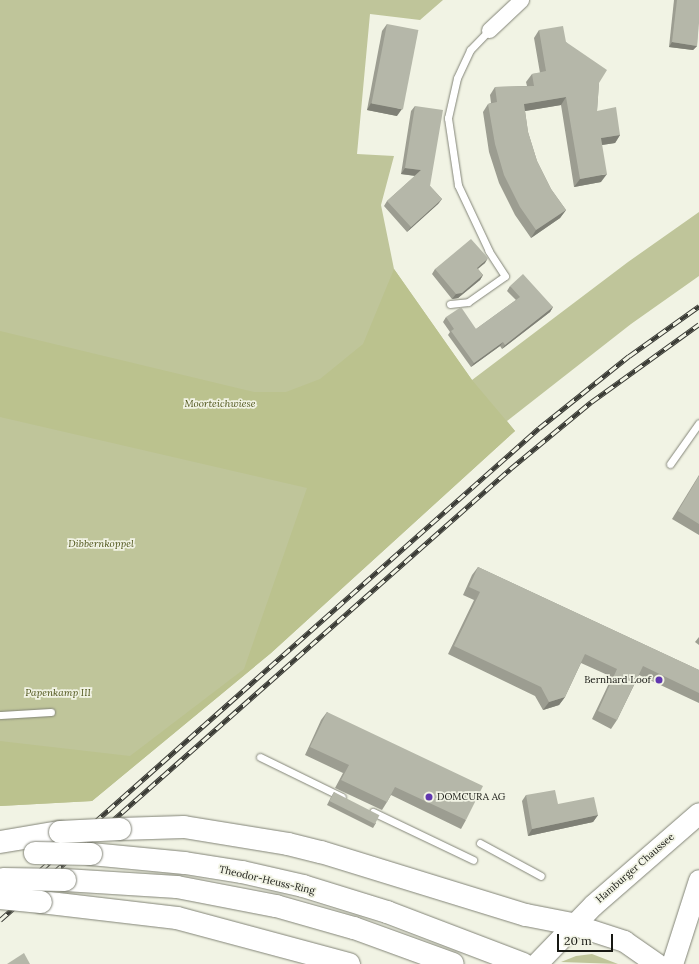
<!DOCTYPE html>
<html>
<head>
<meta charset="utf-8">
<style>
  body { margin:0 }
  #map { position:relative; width:699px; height:964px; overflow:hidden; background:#f1f3e4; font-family:Lora,serif }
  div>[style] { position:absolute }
  .green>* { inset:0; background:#bfc59a }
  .forest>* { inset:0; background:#bbc28e }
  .roads { filter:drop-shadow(0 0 1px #828477) drop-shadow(0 0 1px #828477) }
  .lane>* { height:7px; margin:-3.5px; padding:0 3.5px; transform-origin:3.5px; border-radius:3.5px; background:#fff }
  .street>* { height:15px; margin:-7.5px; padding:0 7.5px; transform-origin:7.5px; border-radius:7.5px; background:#fff }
  .secondary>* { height:21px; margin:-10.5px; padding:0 10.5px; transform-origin:10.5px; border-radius:10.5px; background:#fff }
  .highway>* { height:22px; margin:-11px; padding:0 11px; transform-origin:11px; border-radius:11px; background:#fff }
  .rail>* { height:4.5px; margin-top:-2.25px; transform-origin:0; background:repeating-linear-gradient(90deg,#f1f3e4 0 9px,#393a34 0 18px); box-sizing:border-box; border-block:1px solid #393a34 }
  .bridges { filter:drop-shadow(0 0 1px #828477) drop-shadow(0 0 1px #828477) }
  .highway-bridge>* { height:22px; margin:-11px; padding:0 11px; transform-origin:11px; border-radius:11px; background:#fff }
  .wall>* { inset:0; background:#9c9d91 }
  .shaded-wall>* { inset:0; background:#7f8076 }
  .building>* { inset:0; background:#b5b7a9; transform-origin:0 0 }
  .dots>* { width:11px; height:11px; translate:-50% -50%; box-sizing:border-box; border:2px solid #f1f3e4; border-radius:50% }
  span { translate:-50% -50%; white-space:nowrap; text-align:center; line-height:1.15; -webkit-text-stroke:3.5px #f1f3e4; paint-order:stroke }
  .park-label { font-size:10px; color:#4f551b; font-style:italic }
  .poi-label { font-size:10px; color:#171813 }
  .right { translate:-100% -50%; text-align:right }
  .left { translate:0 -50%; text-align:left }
  .street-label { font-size:10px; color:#171813 }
  .scale { position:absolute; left:557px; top:934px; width:56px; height:18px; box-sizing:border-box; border:2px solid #171813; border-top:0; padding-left:5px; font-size:12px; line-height:14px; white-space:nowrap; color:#171813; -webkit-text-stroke:3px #f1f3e4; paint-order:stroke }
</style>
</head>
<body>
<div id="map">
  <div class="green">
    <i style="clip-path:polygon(0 0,443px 0,420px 20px,370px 14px,357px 154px,394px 156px,381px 205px,394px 269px,472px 380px,628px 262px,699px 212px,699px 276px,631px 324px,507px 421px,515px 431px,271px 653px,92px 801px,0 806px)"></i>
    <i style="clip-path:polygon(592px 954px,618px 964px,561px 962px,576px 956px)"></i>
  </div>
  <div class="forest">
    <i style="clip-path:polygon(394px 269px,472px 380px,515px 431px,271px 653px,92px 801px,0 806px,0 741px,130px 756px,244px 669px,307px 488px,0 417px,0 331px,254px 392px,286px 392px,320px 379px,363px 344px)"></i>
  </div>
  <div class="roads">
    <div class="lane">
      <i style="left:450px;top:304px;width:18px;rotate:-6deg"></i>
      <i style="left:468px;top:302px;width:45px;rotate:-35.1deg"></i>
      <i style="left:505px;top:276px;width:30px;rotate:-123deg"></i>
      <i style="left:489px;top:251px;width:73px;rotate:-115.2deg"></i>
      <i style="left:458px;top:185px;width:68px;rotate:-98.5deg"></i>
      <i style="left:448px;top:118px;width:41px;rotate:-77.3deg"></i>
      <i style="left:457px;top:78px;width:31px;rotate:-65deg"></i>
      <i style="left:470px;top:50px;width:28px;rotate:-46deg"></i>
      <i style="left:670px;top:464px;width:50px;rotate:-54.7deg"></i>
      <i style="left:0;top:715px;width:51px;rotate:-3.4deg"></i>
      <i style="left:260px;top:757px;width:91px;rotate:26deg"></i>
      <i style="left:373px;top:812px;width:111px;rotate:25.6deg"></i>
      <i style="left:480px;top:843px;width:69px;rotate:28.4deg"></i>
    </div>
    <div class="street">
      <i style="left:489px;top:30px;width:44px;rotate:-43.2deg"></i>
    </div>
    <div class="secondary">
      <i style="left:572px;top:924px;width:55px;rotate:18.1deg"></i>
      <i style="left:624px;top:941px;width:40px;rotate:34.9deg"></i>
      <i style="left:536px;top:964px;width:82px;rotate:-46deg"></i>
      <i style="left:593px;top:905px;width:140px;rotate:-41deg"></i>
      <i style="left:672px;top:964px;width:88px;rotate:-72.2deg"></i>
    </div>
    <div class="highway">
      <i style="left:120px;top:829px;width:64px;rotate:-1.8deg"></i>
      <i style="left:184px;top:827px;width:105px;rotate:9.3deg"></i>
      <i style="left:288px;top:844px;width:34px;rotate:14deg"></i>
      <i style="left:321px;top:852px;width:214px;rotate:17.1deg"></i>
      <i style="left:526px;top:915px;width:47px;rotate:11.1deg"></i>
      <i style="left:0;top:842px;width:61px;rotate:-9.5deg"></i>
      <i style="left:91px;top:854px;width:94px;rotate:5.5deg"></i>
      <i style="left:185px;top:863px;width:58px;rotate:9deg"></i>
      <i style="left:242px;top:872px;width:63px;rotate:12.9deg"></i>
      <i style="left:303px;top:886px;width:88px;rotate:17.2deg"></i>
      <i style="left:387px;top:912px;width:146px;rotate:20.9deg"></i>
      <i style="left:65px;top:880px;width:112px;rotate:3.6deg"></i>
      <i style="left:177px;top:887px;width:101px;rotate:10.9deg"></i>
      <i style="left:276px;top:906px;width:81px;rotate:15.8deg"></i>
      <i style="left:354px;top:928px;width:105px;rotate:20deg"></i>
      <i style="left:41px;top:902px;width:137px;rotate:6.7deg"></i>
      <i style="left:177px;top:918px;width:178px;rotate:15deg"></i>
    </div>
  </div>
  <div class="rail">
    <i style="left:0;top:906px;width:720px;rotate:-41.57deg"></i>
    <i style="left:539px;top:428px;width:115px;rotate:-38.7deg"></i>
    <i style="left:629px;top:356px;width:86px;rotate:-35.5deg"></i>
    <i style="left:0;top:920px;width:681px;rotate:-41.49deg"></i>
    <i style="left:510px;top:469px;width:105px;rotate:-39.6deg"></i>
    <i style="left:591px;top:402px;width:133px;rotate:-35.8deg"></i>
  </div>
  <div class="bridges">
    <div class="highway-bridge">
      <i style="left:60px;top:832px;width:60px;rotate:-2.9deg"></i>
      <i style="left:35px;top:853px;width:56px;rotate:1deg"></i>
      <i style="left:3px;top:879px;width:62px;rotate:0.9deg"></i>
      <i style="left:0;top:898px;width:41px;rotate:5.6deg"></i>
    </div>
  </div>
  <div class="wall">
    <i style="clip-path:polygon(674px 0,699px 0,697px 46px,693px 50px,669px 47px)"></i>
    <i style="clip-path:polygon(387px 24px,397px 116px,367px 110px,382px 31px)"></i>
    <i style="clip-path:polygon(539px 30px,566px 42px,599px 83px,597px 111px,620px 135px,615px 143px,602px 145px,601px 182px,574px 187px,561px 105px,525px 111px,528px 132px,537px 161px,551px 189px,566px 210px,560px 218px,531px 238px,515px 215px,499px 183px,489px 152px,483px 112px,488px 104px,491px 103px,490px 95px,495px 87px,527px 86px,526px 82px,532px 74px,540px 73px,534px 38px)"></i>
    <i style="clip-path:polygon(415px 106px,430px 186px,442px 199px,438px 204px,407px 232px,384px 206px,387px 201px,415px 176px,401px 174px,411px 111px)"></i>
    <i style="clip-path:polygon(485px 263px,478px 269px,483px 275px,480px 280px,458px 298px,452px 299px,432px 274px,435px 269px)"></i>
    <i style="clip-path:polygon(510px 286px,553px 307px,550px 312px,502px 349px,500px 346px,471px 367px,448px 335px,450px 332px,443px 322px,446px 317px,476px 329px,516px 300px,507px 291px)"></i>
    <i style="clip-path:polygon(699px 475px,699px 535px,672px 519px)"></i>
    <i style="clip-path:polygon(478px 567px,699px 670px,699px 703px,639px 675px,617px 720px,611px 729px,592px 719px,612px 677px,581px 663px,565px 697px,559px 705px,543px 710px,535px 696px,448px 654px,474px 600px,463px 595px,472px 575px)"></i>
    <i style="clip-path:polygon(699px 637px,699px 645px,695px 642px)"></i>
    <i style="clip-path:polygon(327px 712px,466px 820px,461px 829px,391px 795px,387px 802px,382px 810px,335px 788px,343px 773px,305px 755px,321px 720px)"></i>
    <i style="clip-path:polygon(334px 792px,376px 823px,373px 828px,327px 805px,331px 797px)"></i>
    <i style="clip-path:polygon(526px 795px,558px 804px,598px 815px,593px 822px,528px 836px,522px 801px)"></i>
  </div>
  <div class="shaded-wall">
    <i style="clip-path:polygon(672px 42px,697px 46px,693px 50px,669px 47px)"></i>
    <i style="clip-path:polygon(566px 97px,561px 105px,519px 112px,524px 104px)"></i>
    <i style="clip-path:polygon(371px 103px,402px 109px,397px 116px,367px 110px)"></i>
    <i style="clip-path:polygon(620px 135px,615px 143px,595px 146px,601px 138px)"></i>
    <i style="clip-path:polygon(405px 168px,421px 170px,417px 176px,401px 174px)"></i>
    <i style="clip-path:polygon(607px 174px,601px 182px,574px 187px,580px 179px)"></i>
    <i style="clip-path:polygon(442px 199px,438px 204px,407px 232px,411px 227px)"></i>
    <i style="clip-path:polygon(566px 210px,560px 218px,531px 238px,536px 230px)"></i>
    <i style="clip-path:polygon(488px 258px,485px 263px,473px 272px,477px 268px)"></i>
    <i style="clip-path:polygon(483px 275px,480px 280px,458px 298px,452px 299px,456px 294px)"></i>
    <i style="clip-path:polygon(553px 307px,550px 312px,502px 349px,505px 345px)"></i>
    <i style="clip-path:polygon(503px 342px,500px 346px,471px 367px,474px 363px)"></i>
    <i style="clip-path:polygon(565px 697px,559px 705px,543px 710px,549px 702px)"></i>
    <i style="clip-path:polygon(598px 815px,593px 822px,528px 836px,532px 829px)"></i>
  </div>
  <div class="building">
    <i style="clip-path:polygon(677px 0,699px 0,699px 23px,697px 46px,672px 42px)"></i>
    <i style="left:387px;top:24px;width:32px;height:81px;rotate:11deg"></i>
    <i style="clip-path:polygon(563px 26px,566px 42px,607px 70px,599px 83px,597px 111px,616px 107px,620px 135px,601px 138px,607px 174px,580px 179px,566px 97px,524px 104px,528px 132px,537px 161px,551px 189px,566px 210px,536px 230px,520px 207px,504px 175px,495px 144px,488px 104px,497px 102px,495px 87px,534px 86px,532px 74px,546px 71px,539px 30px)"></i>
    <i style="clip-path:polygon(415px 106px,443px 110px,430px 186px,442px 199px,411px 227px,387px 201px,421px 170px,405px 168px)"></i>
    <i style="clip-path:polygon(471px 239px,488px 258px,477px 268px,483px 275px,462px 293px,456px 294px,435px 269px)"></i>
    <i style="clip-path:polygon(523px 274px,553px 307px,505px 345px,503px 342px,474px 363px,451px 331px,454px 329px,446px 317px,461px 307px,476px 329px,520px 297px,510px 286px)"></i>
    <i style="clip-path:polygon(699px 476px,699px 524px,678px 511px)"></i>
    <i style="clip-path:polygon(478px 567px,699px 670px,699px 693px,643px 666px,617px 720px,598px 711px,617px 669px,585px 654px,565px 697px,549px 702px,541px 687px,454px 646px,480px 592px,469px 587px)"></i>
    <i style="clip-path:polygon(327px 712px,483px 786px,466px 820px,395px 787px,387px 802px,341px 780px,349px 765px,310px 747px)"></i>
    <i style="clip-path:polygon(555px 790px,558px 804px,594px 797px,598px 815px,532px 829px,526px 795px)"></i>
    <i style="left:334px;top:792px;width:51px;height:10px;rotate:27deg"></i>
    <i style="clip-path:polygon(24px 953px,30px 964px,7px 964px)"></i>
  </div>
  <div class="dots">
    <i style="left:659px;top:680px;background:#6137af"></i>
    <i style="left:429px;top:797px;background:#6137af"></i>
  </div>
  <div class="park-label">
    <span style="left:220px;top:404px">Moorteichwiese</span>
    <span style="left:101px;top:544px">Dibbernkoppel</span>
    <span style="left:58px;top:693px">Papenkamp III</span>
  </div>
  <div class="poi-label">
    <span class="right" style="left:651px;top:680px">Bernhard Loof</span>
    <span class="left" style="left:437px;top:797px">DOMCURA AG</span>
  </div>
  <div class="street-label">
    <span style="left:635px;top:868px;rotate:-41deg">Hamburger Chaussee</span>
    <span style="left:267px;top:880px;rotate:13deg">Theodor-Heuss-Ring</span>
  </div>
  <div class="scale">20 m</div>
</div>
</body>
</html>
